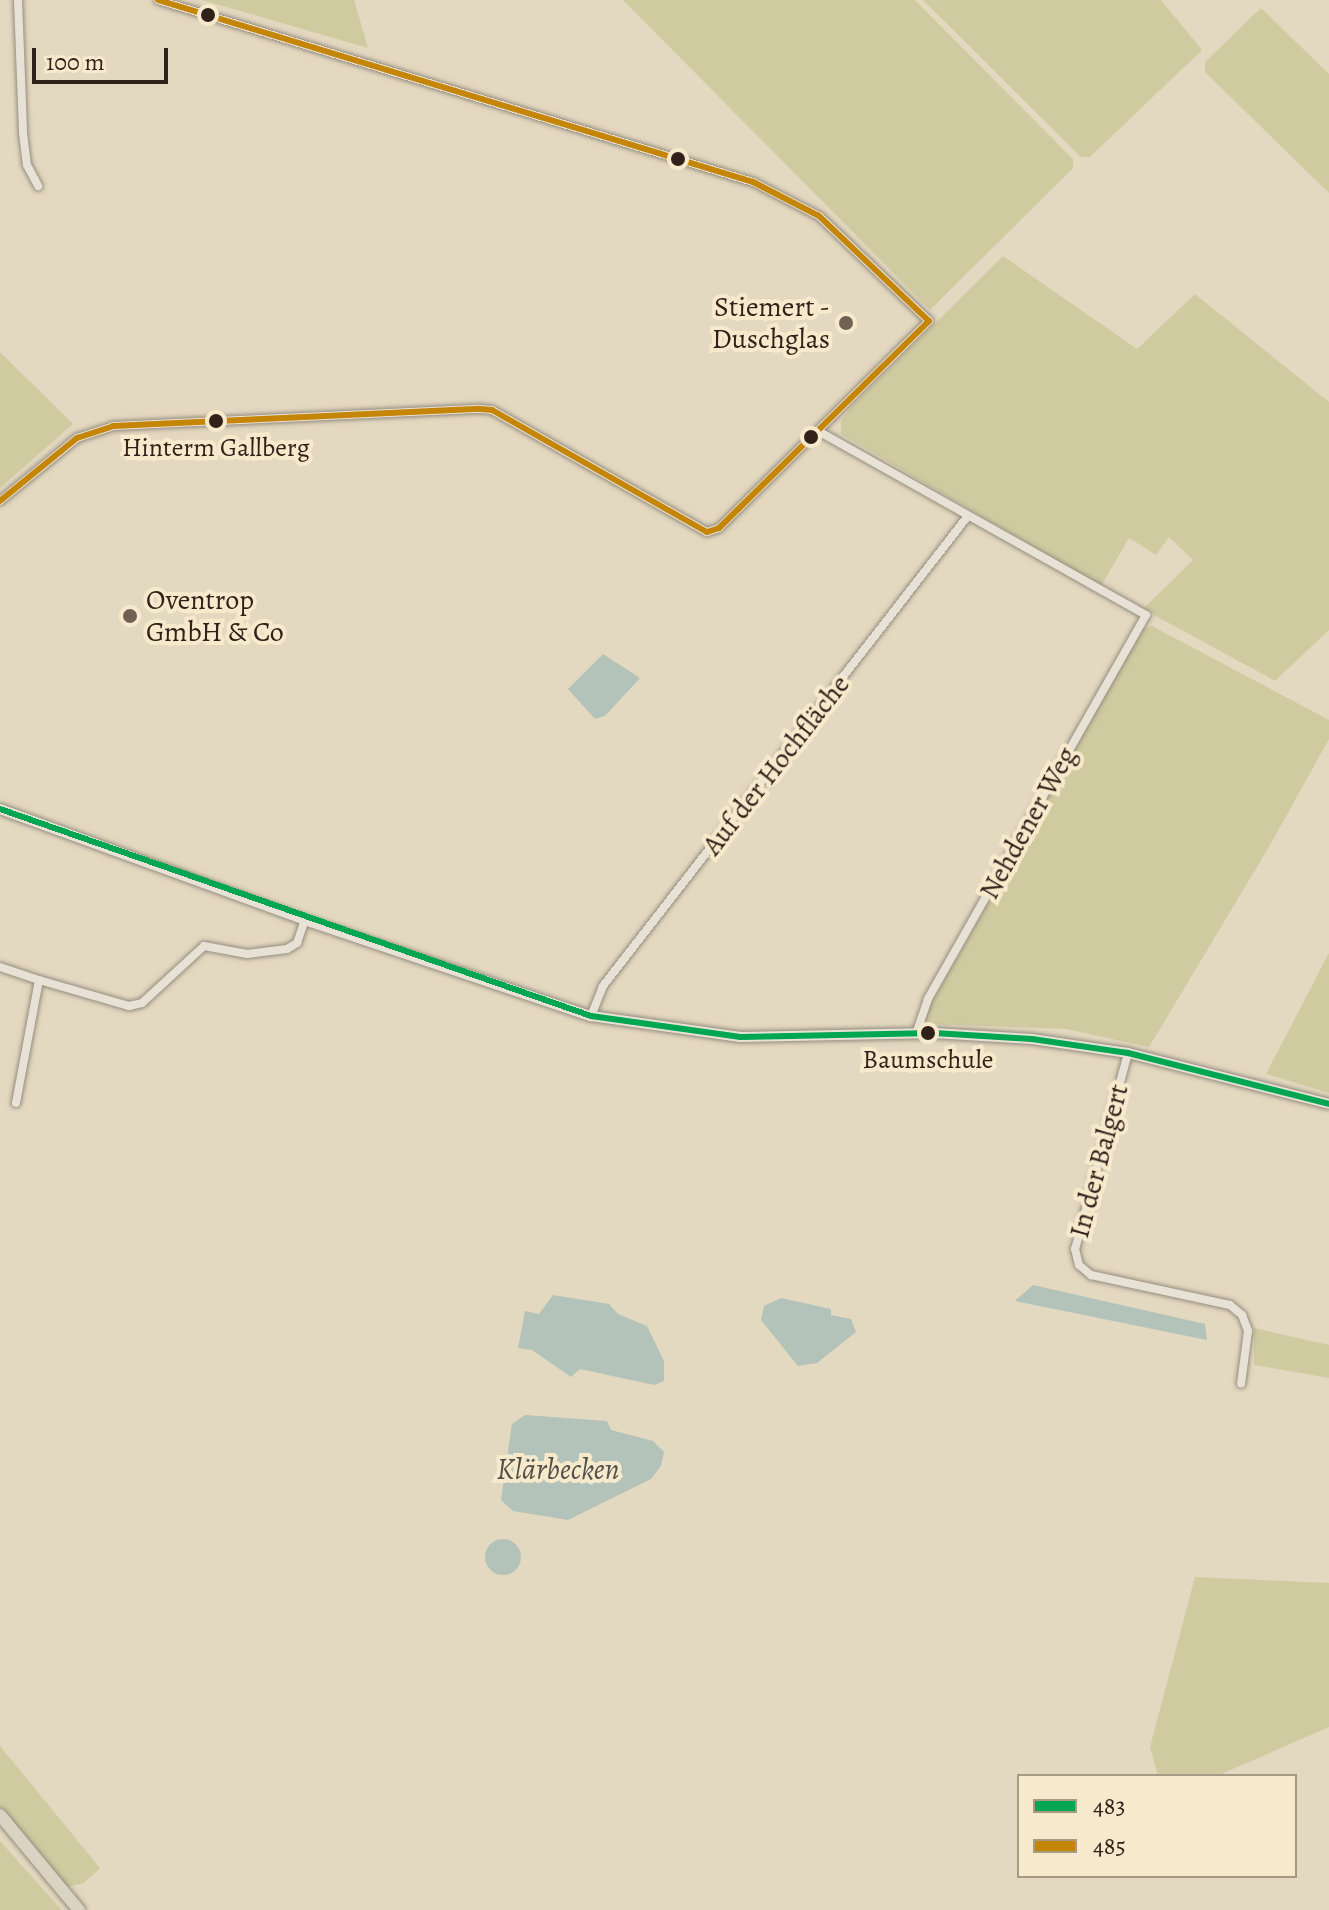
<!DOCTYPE html>
<html>
<head>
<meta charset="utf-8">
<style>
  body { margin:0 }
  #map { position:relative; width:1329px; height:1910px; overflow:hidden; background:#e3d8c0; font-family:Alegreya,serif }
  div>[style] { position:absolute }
  .green>* { inset:0; background:#d0caa1 }
  .water>* { inset:0; background:#b3c3b9 }
  .round { border-radius:50% }
  .roads { filter:drop-shadow(0 0 2px #958d7f) drop-shadow(0 0 2px #958d7f) }
  .minor>* { height:8px; margin:-4px; padding:0 4px; transform-origin:4px; border-radius:4px; background:#e8e2d6 }
  .tertiary>* { height:10px; margin:-5px; padding:0 5px; transform-origin:5px; border-radius:5px; background:#e8e2d6 }
  .primary>* { height:12px; margin:-6px; padding:0 6px; transform-origin:6px; border-radius:6px; background:#dbd3c1 }
  .bus-1>* { height:6px; margin:-3px; padding:0 3px; transform-origin:3px; border-radius:3px; background:#00a651 }
  .bus-2>* { height:6px; margin:-3px; padding:0 3px; transform-origin:3px; border-radius:3px; background:#c58507 }
  .dots>* { width:22px; height:22px; translate:-50% -50%; box-sizing:border-box; border:4px solid #f7eacc; border-radius:50% }
  span { translate:-50% -50%; white-space:nowrap; text-align:center; line-height:1.15; -webkit-text-stroke:8px #f7eacc; paint-order:stroke }
  .bus-label { font-size:26px; color:#30221b }
  .poi-label { font-size:28px; color:#30221b }
  .right { translate:-100% -50%; text-align:right }
  .left { translate:0 -50%; text-align:left }
  .street-label { font-size:28px; color:#30221b }
  .water-label { font-size:30px; color:#51504a; font-style:italic }
  .legend { position:absolute; left:1017px; top:1774px; width:280px; height:104px; box-sizing:border-box; background:#f7eacc; border:2px solid #a79a85; margin:0; padding:10px 14px; list-style:none; font-size:24px; color:#30221b }
  .legend li { display:flex; align-items:center; gap:16px; height:40px }
  .legend b { width:40px; border:2px solid #a79a85 }
  .scale { position:absolute; left:32px; top:48px; width:136px; height:36px; box-sizing:border-box; border:4px solid #30221b; border-top:0; padding-left:10px; font-size:24px; line-height:28px; white-space:nowrap; color:#30221b; -webkit-text-stroke:6px #f7eacc; paint-order:stroke }
</style>
</head>
<body>
<div id="map">
  <div class="green">
    <i style="clip-path:polygon(202px 0,354px 0,368px 48px)"></i>
    <i style="clip-path:polygon(623px 0,915px 0,1073px 159px,1073px 168px,930px 310px)"></i>
    <i style="clip-path:polygon(923px 0,1161px 0,1202px 50px,1090px 157px,1081px 157px)"></i>
    <i style="clip-path:polygon(1261px 8px,1329px 74px,1329px 193px,1205px 72px,1205px 62px)"></i>
    <i style="clip-path:polygon(1003px 256px,1137px 349px,1195px 294px,1329px 402px,1329px 630px,1275px 681px,1143px 609px,1193px 560px,1169px 537px,1156px 555px,1129px 538px,1101px 586px,841px 434px,841px 421px,852px 406px)"></i>
    <i style="clip-path:polygon(0 352px,73px 424px,0 488px)"></i>
    <i style="clip-path:polygon(1152px 626px,1329px 720px,1329px 739px,1270px 845px,1149px 1047px,1066px 1029px,925px 1024px,926px 1013px,1143px 628px)"></i>
    <i style="clip-path:polygon(1329px 953px,1329px 1093px,1266px 1074px)"></i>
    <i style="clip-path:polygon(1254px 1328px,1329px 1345px,1329px 1378px,1254px 1365px)"></i>
    <i style="clip-path:polygon(1195px 1577px,1329px 1583px,1329px 1727px,1217px 1776px,1158px 1776px,1150px 1747px)"></i>
    <i style="clip-path:polygon(0 1746px,100px 1868px,84px 1883px,67px 1887px,0 1807px)"></i>
    <i style="clip-path:polygon(0 1841px,59px 1907px,62px 1910px,0 1910px)"></i>
  </div>
  <div class="water">
    <i style="clip-path:polygon(603px 654px,640px 678px,605px 716px,595px 719px,568px 689px)"></i>
    <i style="clip-path:polygon(1033px 1285px,1205px 1324px,1207px 1340px,1015px 1301px)"></i>
    <i style="clip-path:polygon(553px 1295px,609px 1304px,618px 1314px,647px 1326px,664px 1361px,664px 1381px,654px 1385px,580px 1369px,571px 1377px,532px 1350px,518px 1348px,525px 1311px,539px 1314px)"></i>
    <i style="clip-path:polygon(781px 1298px,831px 1309px,831px 1315px,851px 1319px,856px 1332px,817px 1363px,798px 1366px,761px 1320px,764px 1306px)"></i>
    <i style="clip-path:polygon(525px 1415px,607px 1421px,611px 1430px,653px 1441px,664px 1452px,661px 1466px,651px 1479px,568px 1520px,513px 1511px,501px 1500px,512px 1424px)"></i>
    <i class="round" style="left:485px;top:1539px;width:36px;height:36px"></i>
  </div>
  <div class="roads">
    <div class="minor">
      <i style="left:18px;top:0;width:133px;rotate:87.8deg"></i>
      <i style="left:23px;top:133px;width:32px;rotate:83deg"></i>
      <i style="left:27px;top:165px;width:24px;rotate:62deg"></i>
      <i style="left:818px;top:431px;width:376px;rotate:29.3deg"></i>
      <i style="left:1146px;top:615px;width:442px;rotate:119.6deg"></i>
      <i style="left:928px;top:999px;width:37px;rotate:109deg"></i>
      <i style="left:0;top:501px;width:99px;rotate:-39.3deg"></i>
      <i style="left:77px;top:438px;width:38px;rotate:-18deg"></i>
      <i style="left:113px;top:426px;width:367px;rotate:-2.7deg"></i>
      <i style="left:480px;top:409px;width:12px;rotate:5deg"></i>
      <i style="left:492px;top:410px;width:247px;rotate:29.6deg"></i>
      <i style="left:707px;top:532px;width:13px;rotate:-18deg"></i>
      <i style="left:719px;top:528px;width:295px;rotate:-44.6deg"></i>
      <i style="left:929px;top:321px;width:152px;rotate:-136.3deg"></i>
      <i style="left:819px;top:216px;width:74px;rotate:-152.7deg"></i>
      <i style="left:753px;top:182px;width:622px;rotate:-162.99deg"></i>
      <i style="left:0;top:967px;width:41px;rotate:18.4deg"></i>
      <i style="left:39px;top:980px;width:125px;rotate:100.6deg"></i>
      <i style="left:39px;top:980px;width:94px;rotate:16.1deg"></i>
      <i style="left:129px;top:1006px;width:13px;rotate:-13deg"></i>
      <i style="left:142px;top:1003px;width:84px;rotate:-42.6deg"></i>
      <i style="left:204px;top:946px;width:44px;rotate:10.5deg"></i>
      <i style="left:247px;top:954px;width:40px;rotate:-7.1deg"></i>
      <i style="left:287px;top:949px;width:12px;rotate:-31deg"></i>
      <i style="left:297px;top:943px;width:24px;rotate:-71deg"></i>
      <i style="left:591px;top:1016px;width:32px;rotate:-68deg"></i>
      <i style="left:603px;top:986px;width:594px;rotate:-52.18deg"></i>
      <i style="left:1128px;top:1053px;width:203px;rotate:105.1deg"></i>
      <i style="left:1075px;top:1249px;width:16px;rotate:76deg"></i>
      <i style="left:1079px;top:1265px;width:16px;rotate:40deg"></i>
      <i style="left:1091px;top:1275px;width:142px;rotate:12.2deg"></i>
      <i style="left:1230px;top:1305px;width:16px;rotate:40deg"></i>
      <i style="left:1242px;top:1315px;width:17px;rotate:69deg"></i>
      <i style="left:1248px;top:1331px;width:53px;rotate:97.5deg"></i>
    </div>
    <div class="tertiary">
      <i style="left:0;top:809px;width:325px;rotate:20deg"></i>
      <i style="left:305px;top:920px;width:302px;rotate:18.6deg"></i>
      <i style="left:591px;top:1016px;width:151px;rotate:8deg"></i>
      <i style="left:741px;top:1037px;width:193px;rotate:-1.2deg"></i>
      <i style="left:934px;top:1033px;width:98px;rotate:3.5deg"></i>
      <i style="left:1032px;top:1039px;width:97px;rotate:8.3deg"></i>
      <i style="left:1128px;top:1053px;width:207px;rotate:14.2deg"></i>
    </div>
    <div class="primary">
      <i style="left:0;top:1815px;width:124px;rotate:50.3deg"></i>
    </div>
  </div>
  <div class="bus-1">
    <i style="left:0;top:809px;width:626px;rotate:19.3deg"></i>
    <i style="left:591px;top:1016px;width:151px;rotate:8deg"></i>
    <i style="left:741px;top:1037px;width:193px;rotate:-1.2deg"></i>
    <i style="left:934px;top:1033px;width:98px;rotate:3.5deg"></i>
    <i style="left:1032px;top:1039px;width:97px;rotate:8.3deg"></i>
    <i style="left:1128px;top:1053px;width:207px;rotate:14.2deg"></i>
  </div>
  <div class="bus-2">
    <i style="left:158px;top:0;width:622px;rotate:17.01deg"></i>
    <i style="left:753px;top:182px;width:74px;rotate:27.3deg"></i>
    <i style="left:819px;top:216px;width:152px;rotate:43.7deg"></i>
    <i style="left:0;top:501px;width:99px;rotate:-39.3deg"></i>
    <i style="left:77px;top:438px;width:38px;rotate:-18deg"></i>
    <i style="left:113px;top:426px;width:367px;rotate:-2.7deg"></i>
    <i style="left:480px;top:409px;width:12px;rotate:5deg"></i>
    <i style="left:492px;top:410px;width:247px;rotate:29.6deg"></i>
    <i style="left:707px;top:532px;width:13px;rotate:-18deg"></i>
    <i style="left:719px;top:528px;width:295px;rotate:-44.6deg"></i>
  </div>
  <div class="dots">
    <i style="left:208px;top:15px;background:#30221b"></i>
    <i style="left:678px;top:159px;background:#30221b"></i>
    <i style="left:846px;top:323px;background:#6f6255"></i>
    <i style="left:216px;top:421px;background:#30221b"></i>
    <i style="left:811px;top:437px;background:#30221b"></i>
    <i style="left:130px;top:616px;background:#6f6255"></i>
    <i style="left:928px;top:1033px;background:#30221b"></i>
  </div>
  <div class="bus-label">
    <span style="left:216px;top:448px">Hinterm Gallberg</span>
    <span style="left:928px;top:1060px">Baumschule</span>
  </div>
  <div class="poi-label">
    <span class="right" style="left:830px;top:323px">Stiemert -<br>Duschglas</span>
    <span class="left" style="left:146px;top:616px">Oventrop<br>GmbH &amp; Co</span>
  </div>
  <div class="street-label">
    <span style="left:776px;top:765px;rotate:-52deg">Auf der Hochfläche</span>
    <span style="left:1028px;top:823px;rotate:-61deg">Nehdener Weg</span>
    <span style="left:1099px;top:1161px;rotate:-75deg">In der Balgert</span>
  </div>
  <div class="water-label">
    <span style="left:558px;top:1469px">Klärbecken</span>
  </div>
  <ul class="legend">
  <li><b style="height:10px;background:#00a651"></b>483</li>
  <li><b style="height:10px;background:#c58507"></b>485</li>
  </ul>
  <div class="scale">100 m</div>
</div>
</body>
</html>
